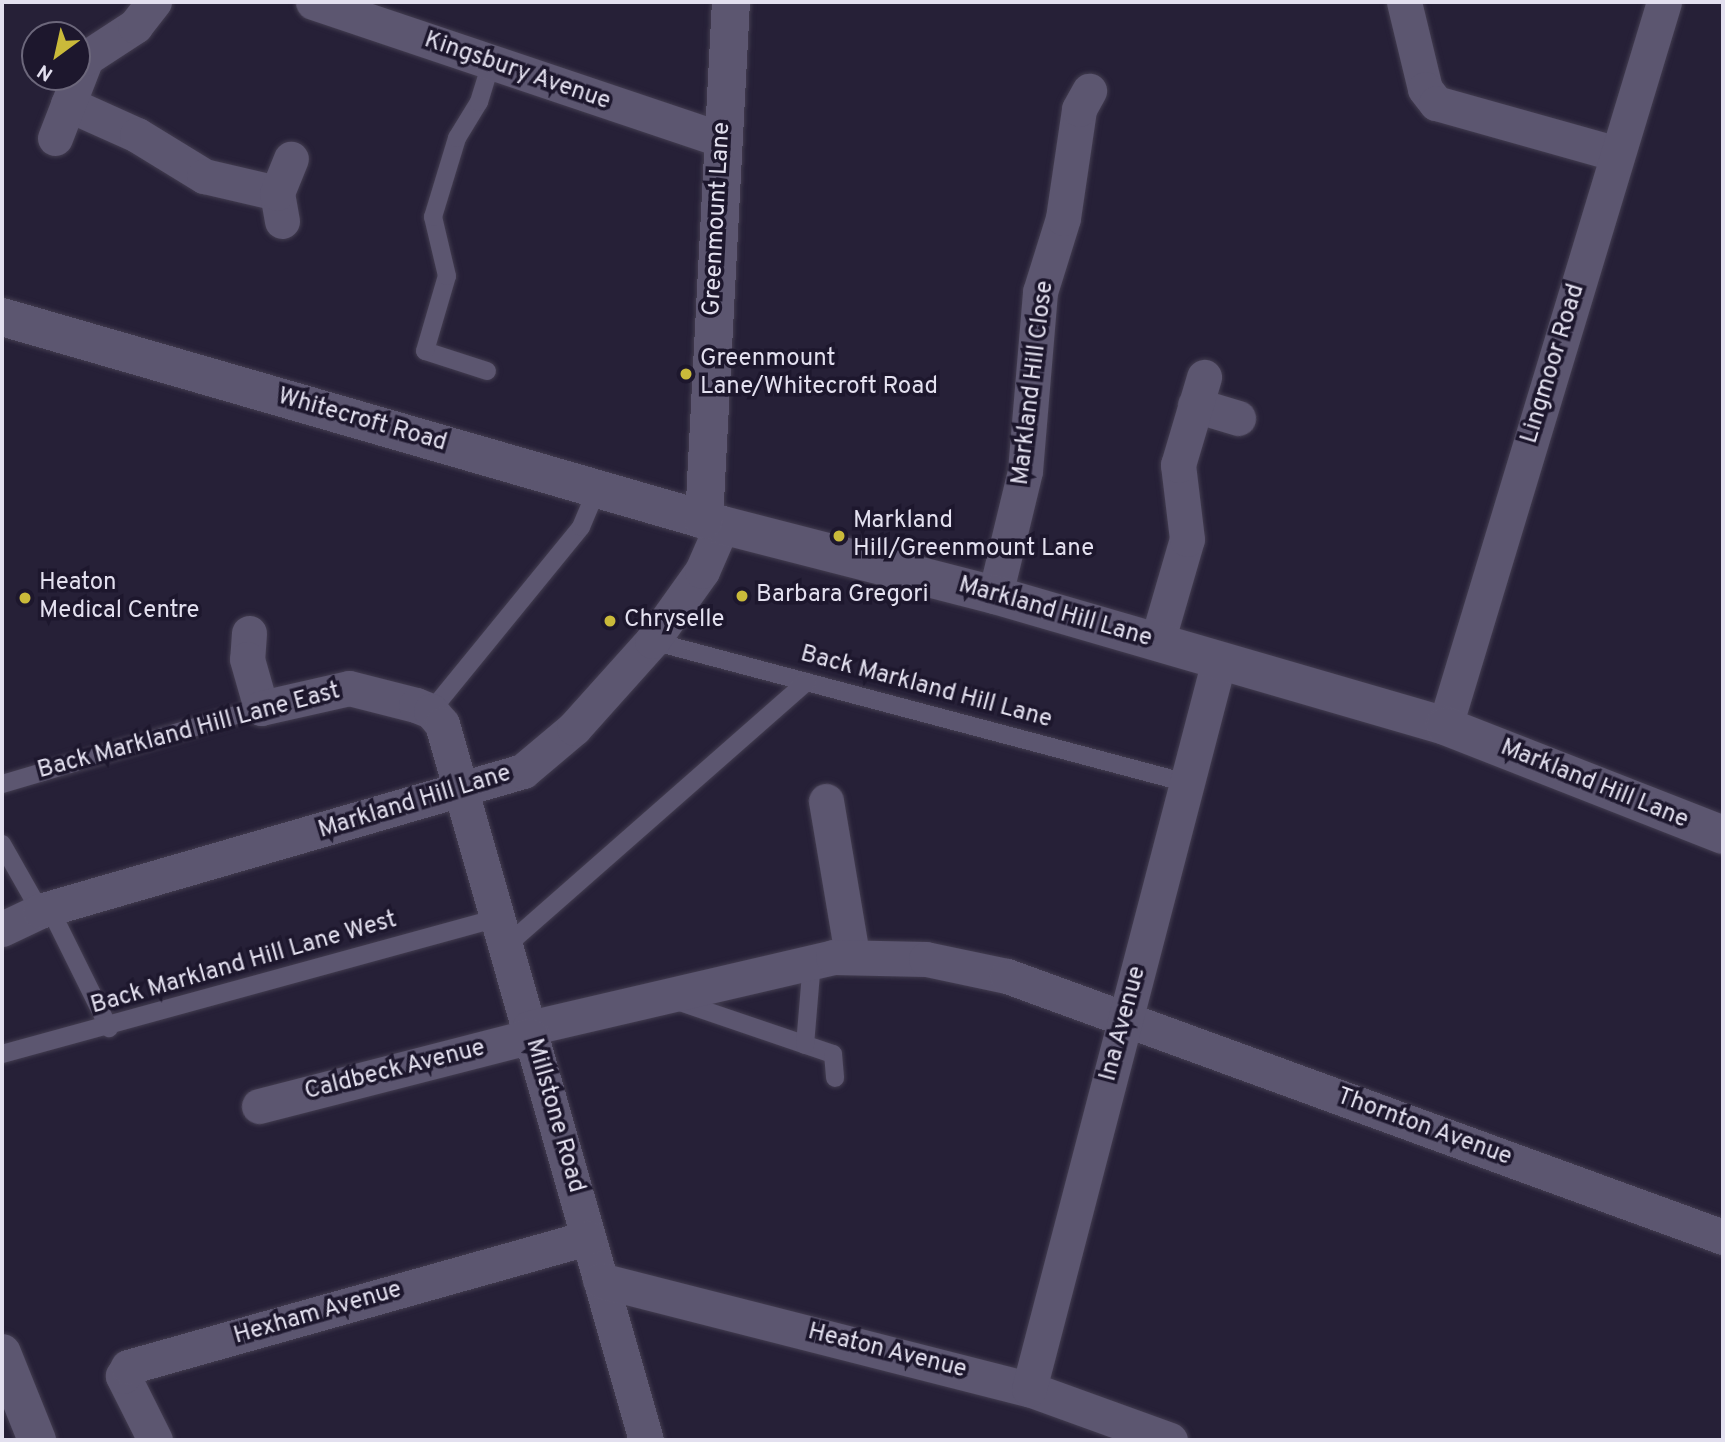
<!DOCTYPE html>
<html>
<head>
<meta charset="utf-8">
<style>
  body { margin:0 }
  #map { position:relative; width:1725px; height:1442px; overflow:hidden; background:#262037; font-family:Overpass,sans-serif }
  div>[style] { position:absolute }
  .roads { filter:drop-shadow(0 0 2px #433d50) drop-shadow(0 0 2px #433d50) }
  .lane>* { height:18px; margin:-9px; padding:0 9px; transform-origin:9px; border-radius:9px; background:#5c5670 }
  .street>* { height:35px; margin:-17.5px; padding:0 17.5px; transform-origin:17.5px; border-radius:17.5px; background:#5c5670 }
  .secondary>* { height:38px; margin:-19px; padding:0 19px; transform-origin:19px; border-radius:19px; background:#5c5670 }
  .dots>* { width:19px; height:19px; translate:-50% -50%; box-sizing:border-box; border:4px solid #1d172d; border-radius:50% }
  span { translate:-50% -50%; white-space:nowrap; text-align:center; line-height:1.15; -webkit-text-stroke:7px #1d172d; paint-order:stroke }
  .street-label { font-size:24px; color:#e3e0ef }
  .poi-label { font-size:24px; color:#e3e0ef }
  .left { translate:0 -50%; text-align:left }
  .frame { position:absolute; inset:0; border:4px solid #e3e0ef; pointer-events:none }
  .north { position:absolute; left:21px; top:21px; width:70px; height:70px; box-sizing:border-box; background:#1d172d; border:2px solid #6c677b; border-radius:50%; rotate:213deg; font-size:19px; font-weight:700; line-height:28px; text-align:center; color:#e3e0ef }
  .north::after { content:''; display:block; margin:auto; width:24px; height:32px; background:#caba3a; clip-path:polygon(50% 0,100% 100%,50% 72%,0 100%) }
</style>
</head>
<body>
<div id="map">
  <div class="roads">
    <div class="lane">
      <i style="left:487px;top:371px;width:65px;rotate:-162.1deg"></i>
      <i style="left:425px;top:351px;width:78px;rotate:-73.7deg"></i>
      <i style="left:447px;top:276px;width:61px;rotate:-103.3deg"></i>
      <i style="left:433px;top:217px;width:83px;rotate:-73.1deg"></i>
      <i style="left:457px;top:138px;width:42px;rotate:-58.6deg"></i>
      <i style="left:479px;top:102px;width:41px;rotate:-72.9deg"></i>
      <i style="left:652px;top:641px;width:554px;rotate:14.86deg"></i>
      <i style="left:431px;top:711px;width:237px;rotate:-50.8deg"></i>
      <i style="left:581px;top:527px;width:41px;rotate:-67.2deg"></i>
      <i style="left:2px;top:784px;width:270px;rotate:-16.4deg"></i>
      <i style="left:2px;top:844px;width:77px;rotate:60.4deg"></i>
      <i style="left:50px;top:909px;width:133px;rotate:63.6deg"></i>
      <i style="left:506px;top:946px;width:400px;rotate:-41.3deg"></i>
      <i style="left:674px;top:1000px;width:168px;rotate:18.8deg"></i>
      <i style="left:833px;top:1054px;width:24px;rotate:85deg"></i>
      <i style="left:805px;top:1045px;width:84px;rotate:-85.2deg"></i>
      <i style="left:2px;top:1054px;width:514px;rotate:-15.33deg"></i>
    </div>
    <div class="street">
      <i style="left:313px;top:2px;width:432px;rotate:18.6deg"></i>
      <i style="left:1404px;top:2px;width:89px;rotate:76.4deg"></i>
      <i style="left:1425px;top:89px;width:18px;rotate:52deg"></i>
      <i style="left:1436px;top:103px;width:188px;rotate:15.7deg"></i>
      <i style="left:68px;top:104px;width:76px;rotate:24.2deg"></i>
      <i style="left:137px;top:135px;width:79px;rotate:31.5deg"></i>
      <i style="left:204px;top:176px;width:75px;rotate:13.1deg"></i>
      <i style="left:55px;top:138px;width:86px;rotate:-68.8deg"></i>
      <i style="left:86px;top:58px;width:59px;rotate:-33.1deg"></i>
      <i style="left:135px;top:26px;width:31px;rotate:-52deg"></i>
      <i style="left:282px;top:221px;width:28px;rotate:-100deg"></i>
      <i style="left:277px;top:193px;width:37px;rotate:-68deg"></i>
      <i style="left:1195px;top:405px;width:45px;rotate:16.8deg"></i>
      <i style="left:995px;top:595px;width:128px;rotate:-76.4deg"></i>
      <i style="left:1025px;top:471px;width:180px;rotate:-85.2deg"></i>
      <i style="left:1040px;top:292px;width:77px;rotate:-72.7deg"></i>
      <i style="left:1063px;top:218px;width:110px;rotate:-81.6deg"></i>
      <i style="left:1079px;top:109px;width:21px;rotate:-61deg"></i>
      <i style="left:249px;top:633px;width:26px;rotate:94deg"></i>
      <i style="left:247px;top:659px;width:51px;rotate:74.1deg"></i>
      <i style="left:261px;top:708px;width:90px;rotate:-12.8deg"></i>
      <i style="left:349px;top:688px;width:69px;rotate:14.2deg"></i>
      <i style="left:416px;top:705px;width:16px;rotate:22deg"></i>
      <i style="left:431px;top:711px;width:17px;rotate:50deg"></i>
      <i style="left:442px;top:724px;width:744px;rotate:74.1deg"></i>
      <i style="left:1157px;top:642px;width:107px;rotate:-73.8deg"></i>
      <i style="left:1187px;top:539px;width:75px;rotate:-96.9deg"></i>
      <i style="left:1178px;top:465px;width:92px;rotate:-73.5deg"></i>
      <i style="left:1445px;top:726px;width:756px;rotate:-73.17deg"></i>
      <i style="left:826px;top:801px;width:155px;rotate:80.4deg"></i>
      <i style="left:2px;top:929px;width:42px;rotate:-25.3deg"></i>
      <i style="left:40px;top:911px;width:503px;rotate:-16.16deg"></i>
      <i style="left:523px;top:771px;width:67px;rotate:-40.1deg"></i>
      <i style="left:574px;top:728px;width:117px;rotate:-48.1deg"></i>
      <i style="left:652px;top:641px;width:86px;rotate:-54.5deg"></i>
      <i style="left:702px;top:571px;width:50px;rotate:-66.5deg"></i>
      <i style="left:529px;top:1028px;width:312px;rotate:-13.1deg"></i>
      <i style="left:833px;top:957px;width:93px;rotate:1.2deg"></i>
      <i style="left:926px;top:959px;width:83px;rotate:11.9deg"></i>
      <i style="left:1007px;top:976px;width:762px;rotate:20.03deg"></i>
      <i style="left:259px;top:1106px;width:281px;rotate:-14.4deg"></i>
      <i style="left:600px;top:1280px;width:443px;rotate:14.3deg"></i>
      <i style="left:1029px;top:1389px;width:150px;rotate:19.9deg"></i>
      <i style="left:1029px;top:1389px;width:753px;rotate:-75.39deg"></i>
      <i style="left:155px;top:1440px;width:72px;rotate:-116.6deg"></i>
      <i style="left:123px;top:1376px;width:10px;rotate:-61deg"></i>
      <i style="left:128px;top:1367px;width:478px;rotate:-15.7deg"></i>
    </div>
    <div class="secondary">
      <i style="left:2px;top:317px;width:749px;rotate:16.11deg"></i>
      <i style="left:722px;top:525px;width:282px;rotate:14.4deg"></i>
      <i style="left:995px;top:595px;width:469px;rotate:16.2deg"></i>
      <i style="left:1445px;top:726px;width:299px;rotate:21.4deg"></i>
      <i style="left:704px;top:520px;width:519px;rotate:-87.02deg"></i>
      <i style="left:2px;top:1353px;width:94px;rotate:68.1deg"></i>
    </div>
  </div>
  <div class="dots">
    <i style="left:686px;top:374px;background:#caba3a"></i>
    <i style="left:839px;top:536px;background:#caba3a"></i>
    <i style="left:742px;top:596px;background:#caba3a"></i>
    <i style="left:25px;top:598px;background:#caba3a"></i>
    <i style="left:610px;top:621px;background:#caba3a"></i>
  </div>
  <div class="street-label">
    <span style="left:517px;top:72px;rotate:19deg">Kingsbury Avenue</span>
    <span style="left:718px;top:219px;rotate:-87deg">Greenmount Lane</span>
    <span style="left:1554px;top:364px;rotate:-73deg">Lingmoor Road</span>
    <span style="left:1034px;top:383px;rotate:-83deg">Markland Hill Close</span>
    <span style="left:362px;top:421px;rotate:16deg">Whitecroft Road</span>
    <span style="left:1055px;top:613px;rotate:16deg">Markland Hill Lane</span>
    <span style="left:926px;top:688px;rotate:15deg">Back Markland Hill Lane</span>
    <span style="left:189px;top:732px;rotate:-15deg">Back Markland Hill Lane East</span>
    <span style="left:1594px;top:785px;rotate:22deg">Markland Hill Lane</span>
    <span style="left:415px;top:803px;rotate:-17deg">Markland Hill Lane</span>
    <span style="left:244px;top:964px;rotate:-16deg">Back Markland Hill Lane West</span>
    <span style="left:1124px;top:1024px;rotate:-75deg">Ina Avenue</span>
    <span style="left:395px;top:1071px;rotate:-14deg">Caldbeck Avenue</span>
    <span style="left:554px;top:1116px;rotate:74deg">Millstone Road</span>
    <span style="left:1424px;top:1128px;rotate:20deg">Thornton Avenue</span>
    <span style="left:318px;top:1314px;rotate:-16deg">Hexham Avenue</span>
    <span style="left:887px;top:1352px;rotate:14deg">Heaton Avenue</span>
  </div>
  <div class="poi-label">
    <span class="left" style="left:700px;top:374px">Greenmount<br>Lane/Whitecroft Road</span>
    <span class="left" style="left:853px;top:536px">Markland<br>Hill/Greenmount Lane</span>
    <span class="left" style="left:39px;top:598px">Heaton<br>Medical Centre</span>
    <span class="left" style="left:756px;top:596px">Barbara Gregori</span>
    <span class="left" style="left:624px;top:621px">Chryselle</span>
  </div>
  <div class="frame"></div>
  <div class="north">N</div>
</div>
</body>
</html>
